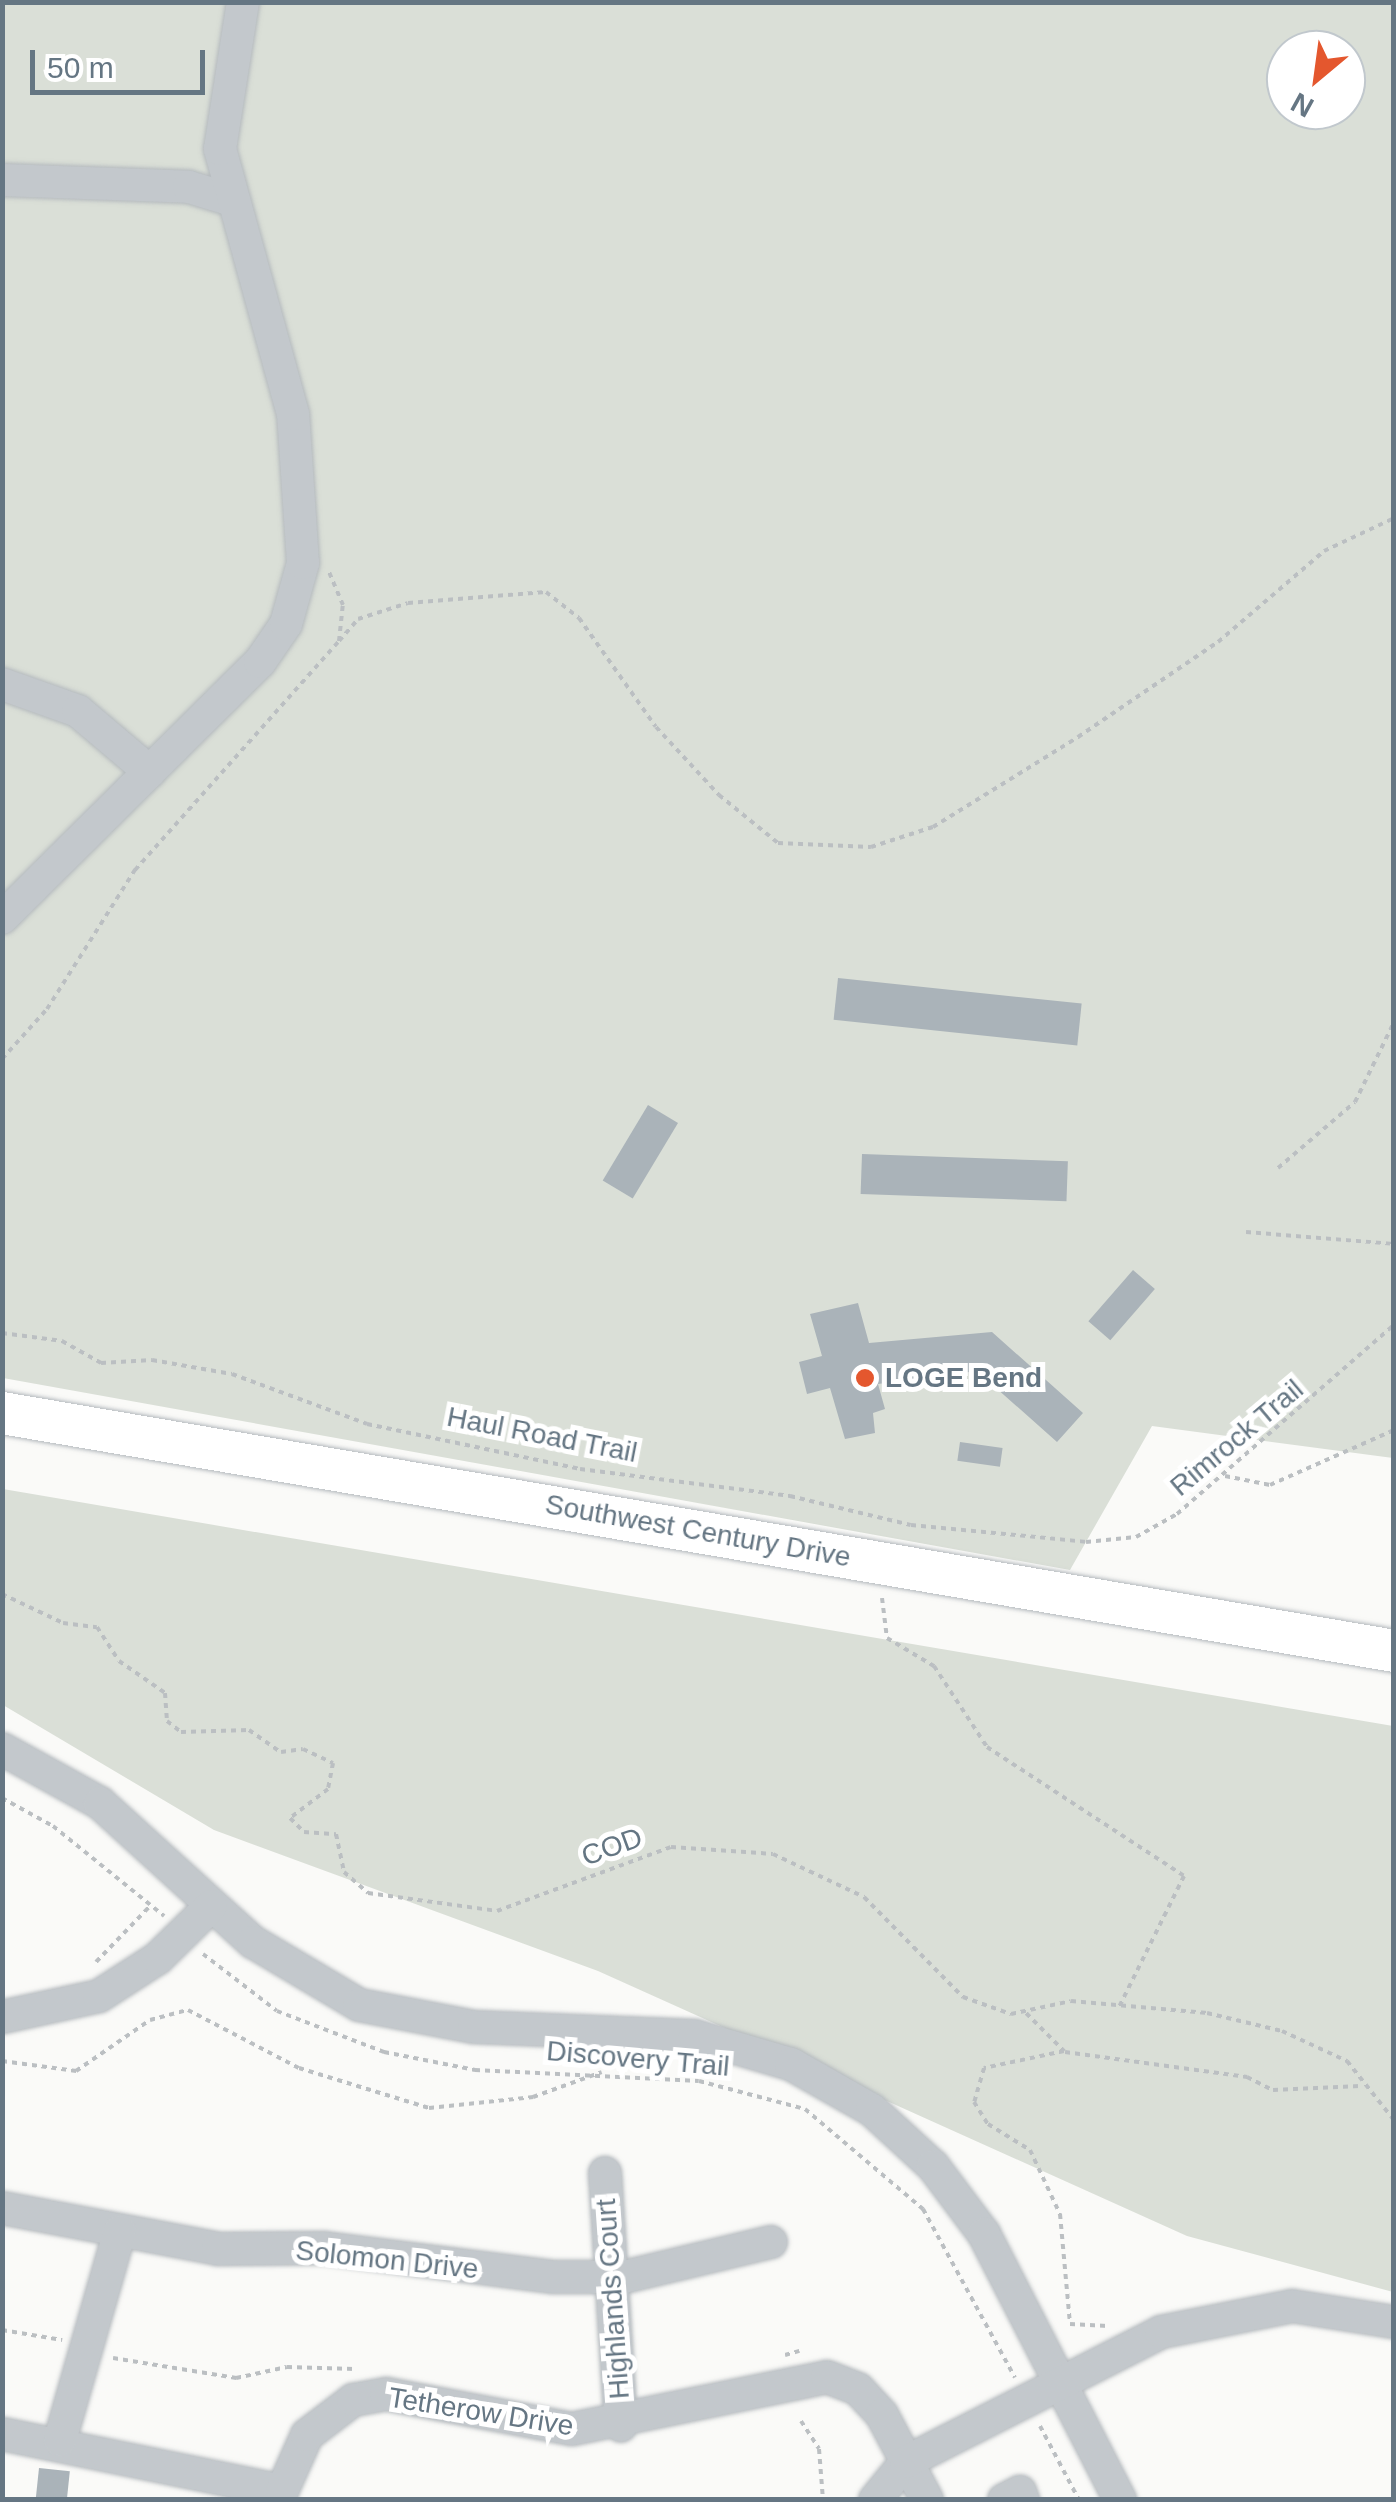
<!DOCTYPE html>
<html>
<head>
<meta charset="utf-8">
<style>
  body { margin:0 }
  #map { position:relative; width:1396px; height:2502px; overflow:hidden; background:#fafaf8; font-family:Helvetica,sans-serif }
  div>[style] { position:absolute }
  .green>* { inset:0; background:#dadfd7 }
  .building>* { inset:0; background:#aab3b9; transform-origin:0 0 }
  .path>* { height:4px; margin-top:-2px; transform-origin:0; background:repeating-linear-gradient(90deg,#bbbfc2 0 5px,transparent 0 10px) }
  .roads { filter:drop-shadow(0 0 2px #b5babe) drop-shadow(0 0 2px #b5babe) }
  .minor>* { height:32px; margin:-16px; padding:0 16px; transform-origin:16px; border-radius:16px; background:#c3c8cc }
  .major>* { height:42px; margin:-21px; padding:0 21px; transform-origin:21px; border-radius:21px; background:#fff }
  .dots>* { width:28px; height:28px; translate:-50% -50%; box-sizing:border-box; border:5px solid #fff; border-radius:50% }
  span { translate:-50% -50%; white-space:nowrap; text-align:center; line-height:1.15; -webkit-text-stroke:10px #fff; paint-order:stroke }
  .poi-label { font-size:28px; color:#657683; font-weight:700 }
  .left { translate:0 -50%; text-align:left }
  .street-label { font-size:28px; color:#657683 }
  .frame { position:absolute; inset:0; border:5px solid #657683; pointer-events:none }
  .north { position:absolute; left:1266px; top:30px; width:100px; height:100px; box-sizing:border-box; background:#fff; border:2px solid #c1c8cd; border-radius:50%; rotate:209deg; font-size:28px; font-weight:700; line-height:40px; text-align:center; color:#657683 }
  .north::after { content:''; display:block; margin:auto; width:35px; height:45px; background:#e4572e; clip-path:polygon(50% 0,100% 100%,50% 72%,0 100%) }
  .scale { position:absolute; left:30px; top:50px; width:175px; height:45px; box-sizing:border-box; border:5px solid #657683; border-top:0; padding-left:12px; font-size:30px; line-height:35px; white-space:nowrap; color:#657683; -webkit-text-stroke:8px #fff; paint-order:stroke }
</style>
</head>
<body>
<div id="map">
  <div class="green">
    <i style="clip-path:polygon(evenodd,2px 3px,1393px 3px,1393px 1458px,1152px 1426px,1070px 1570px,3px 1378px,2px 3px,1286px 50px,1346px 50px,1346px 110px,1286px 110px,1286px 50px)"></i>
    <i style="clip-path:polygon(3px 1489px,1393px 1726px,1393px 2292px,1187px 2236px,598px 1971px,214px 1830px,3px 1705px)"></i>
  </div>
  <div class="building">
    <i style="left:838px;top:978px;width:245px;height:42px;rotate:6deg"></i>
    <i style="left:648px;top:1105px;width:35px;height:88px;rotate:31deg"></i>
    <i style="left:862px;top:1154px;width:206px;height:40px;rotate:2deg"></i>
    <i style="left:1133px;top:1270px;width:29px;height:68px;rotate:41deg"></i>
    <i style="clip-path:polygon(858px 1303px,869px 1343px,992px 1332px,1083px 1413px,1057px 1442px,977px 1371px,878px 1384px,885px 1409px,873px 1413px,875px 1433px,845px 1439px,830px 1388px,807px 1394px,799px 1362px,822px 1356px,810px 1314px)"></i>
    <i style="left:960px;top:1442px;width:43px;height:19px;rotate:8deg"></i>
    <i style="left:39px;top:2468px;width:31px;height:32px;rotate:6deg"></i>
  </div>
  <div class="path">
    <i style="left:339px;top:641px;width:29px;rotate:-49deg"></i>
    <i style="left:358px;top:619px;width:52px;rotate:-17.7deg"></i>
    <i style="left:408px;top:603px;width:138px;rotate:-4.6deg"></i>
    <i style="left:546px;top:592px;width:42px;rotate:38.2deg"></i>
    <i style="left:579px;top:618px;width:133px;rotate:54.8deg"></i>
    <i style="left:656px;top:727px;width:93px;rotate:47.2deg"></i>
    <i style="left:719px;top:795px;width:76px;rotate:39.1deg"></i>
    <i style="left:778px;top:843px;width:93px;rotate:2.5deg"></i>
    <i style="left:871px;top:847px;width:65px;rotate:-17.9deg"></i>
    <i style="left:933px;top:827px;width:171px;rotate:-31.8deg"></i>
    <i style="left:1078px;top:737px;width:169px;rotate:-34.2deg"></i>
    <i style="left:1218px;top:642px;width:140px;rotate:-40.6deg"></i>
    <i style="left:1324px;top:551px;width:77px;rotate:-25.2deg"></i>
    <i style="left:2px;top:1059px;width:67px;rotate:-48deg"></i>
    <i style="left:47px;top:1009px;width:165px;rotate:-57.7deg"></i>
    <i style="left:135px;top:870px;width:307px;rotate:-48.3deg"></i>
    <i style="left:339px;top:641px;width:36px;rotate:-84deg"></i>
    <i style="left:343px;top:605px;width:39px;rotate:-113deg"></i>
    <i style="left:1278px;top:1168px;width:101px;rotate:-40.6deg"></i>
    <i style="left:1355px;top:1102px;width:89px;rotate:-64deg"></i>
    <i style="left:1246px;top:1232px;width:148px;rotate:4.6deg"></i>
    <i style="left:2px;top:1333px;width:61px;rotate:7.6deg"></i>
    <i style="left:62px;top:1341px;width:45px;rotate:29.4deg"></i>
    <i style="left:101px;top:1363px;width:51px;rotate:-3.4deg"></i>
    <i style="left:152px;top:1360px;width:81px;rotate:9.9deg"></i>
    <i style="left:232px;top:1374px;width:144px;rotate:20.3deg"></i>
    <i style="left:367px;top:1424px;width:218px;rotate:11.9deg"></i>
    <i style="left:580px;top:1469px;width:212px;rotate:7.3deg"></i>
    <i style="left:790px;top:1496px;width:124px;rotate:13.5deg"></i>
    <i style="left:911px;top:1525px;width:176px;rotate:5.5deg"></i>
    <i style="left:1086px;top:1542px;width:50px;rotate:-5.7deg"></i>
    <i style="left:1136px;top:1537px;width:47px;rotate:-29.3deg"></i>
    <i style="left:1177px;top:1514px;width:288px;rotate:-41.1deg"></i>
    <i style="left:1225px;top:1476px;width:46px;rotate:11.3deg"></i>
    <i style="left:1270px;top:1485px;width:136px;rotate:-23.9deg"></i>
    <i style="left:2px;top:1594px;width:68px;rotate:25.4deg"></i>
    <i style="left:63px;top:1623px;width:34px;rotate:7deg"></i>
    <i style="left:97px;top:1627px;width:40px;rotate:57.1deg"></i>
    <i style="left:119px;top:1661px;width:56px;rotate:34.8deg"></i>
    <i style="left:165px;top:1693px;width:28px;rotate:86deg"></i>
    <i style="left:167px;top:1721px;width:18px;rotate:38deg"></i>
    <i style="left:181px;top:1732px;width:68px;rotate:-1.7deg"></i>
    <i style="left:249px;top:1730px;width:39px;rotate:35deg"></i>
    <i style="left:281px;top:1752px;width:22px;rotate:-8deg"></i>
    <i style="left:303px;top:1749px;width:33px;rotate:25deg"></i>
    <i style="left:333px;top:1763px;width:26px;rotate:101deg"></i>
    <i style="left:328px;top:1789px;width:48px;rotate:142.7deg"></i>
    <i style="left:290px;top:1818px;width:20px;rotate:45deg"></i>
    <i style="left:304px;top:1832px;width:32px;rotate:4deg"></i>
    <i style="left:336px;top:1834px;width:39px;rotate:78deg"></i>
    <i style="left:344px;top:1872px;width:32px;rotate:41deg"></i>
    <i style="left:368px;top:1893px;width:130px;rotate:7.9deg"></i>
    <i style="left:497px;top:1911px;width:185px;rotate:-20.2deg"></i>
    <i style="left:671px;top:1847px;width:102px;rotate:3.9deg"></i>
    <i style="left:773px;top:1854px;width:101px;rotate:25.3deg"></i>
    <i style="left:864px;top:1897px;width:141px;rotate:45.3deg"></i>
    <i style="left:963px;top:1997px;width:51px;rotate:19.5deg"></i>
    <i style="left:1011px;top:2014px;width:61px;rotate:-12.2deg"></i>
    <i style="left:1071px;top:2001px;width:137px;rotate:5deg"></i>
    <i style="left:1207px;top:2013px;width:77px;rotate:13.5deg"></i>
    <i style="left:1282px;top:2031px;width:72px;rotate:24.8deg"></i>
    <i style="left:1347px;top:2061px;width:75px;rotate:51.5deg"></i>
    <i style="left:882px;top:1598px;width:40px;rotate:82.9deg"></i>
    <i style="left:887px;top:1638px;width:55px;rotate:30.8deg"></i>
    <i style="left:934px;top:1666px;width:97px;rotate:56.8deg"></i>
    <i style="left:987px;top:1747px;width:235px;rotate:33.2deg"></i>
    <i style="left:1184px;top:1876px;width:148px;rotate:116.4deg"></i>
    <i style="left:2px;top:1798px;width:58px;rotate:28.8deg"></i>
    <i style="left:53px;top:1826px;width:143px;rotate:39deg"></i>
    <i style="left:203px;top:1954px;width:93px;rotate:37.6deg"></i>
    <i style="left:277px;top:2011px;width:115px;rotate:21deg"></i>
    <i style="left:384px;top:2052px;width:93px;rotate:11.2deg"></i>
    <i style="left:475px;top:2070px;width:224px;rotate:2.8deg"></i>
    <i style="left:699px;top:2081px;width:110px;rotate:14.8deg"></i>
    <i style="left:805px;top:2109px;width:155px;rotate:40.3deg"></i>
    <i style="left:923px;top:2209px;width:192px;rotate:61.4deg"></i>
    <i style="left:96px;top:1962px;width:79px;rotate:-46deg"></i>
    <i style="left:1026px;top:2013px;width:54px;rotate:45deg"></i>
    <i style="left:1064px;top:2051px;width:82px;rotate:168deg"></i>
    <i style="left:984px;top:2068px;width:35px;rotate:106deg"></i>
    <i style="left:974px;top:2102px;width:26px;rotate:58deg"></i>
    <i style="left:988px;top:2124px;width:49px;rotate:31.8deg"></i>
    <i style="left:1030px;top:2150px;width:71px;rotate:64.9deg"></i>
    <i style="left:1060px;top:2214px;width:110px;rotate:84.8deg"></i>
    <i style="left:1070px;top:2324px;width:38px;rotate:3deg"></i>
    <i style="left:1065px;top:2052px;width:184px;rotate:7.8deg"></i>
    <i style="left:1247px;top:2077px;width:29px;rotate:27deg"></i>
    <i style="left:1273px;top:2090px;width:87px;rotate:-2.6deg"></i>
    <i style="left:2px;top:2061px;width:75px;rotate:7.7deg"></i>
    <i style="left:76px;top:2071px;width:90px;rotate:-34.6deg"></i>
    <i style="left:150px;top:2020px;width:39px;rotate:-15deg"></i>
    <i style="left:188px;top:2010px;width:125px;rotate:27.6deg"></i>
    <i style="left:299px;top:2068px;width:136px;rotate:17.1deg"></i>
    <i style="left:429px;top:2108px;width:105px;rotate:-6deg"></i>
    <i style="left:533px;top:2097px;width:73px;rotate:-19.9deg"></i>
    <i style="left:2px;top:2330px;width:61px;rotate:9.5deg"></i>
    <i style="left:785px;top:2355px;width:15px;rotate:-16deg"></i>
    <i style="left:113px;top:2358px;width:125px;rotate:9.2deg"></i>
    <i style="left:236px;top:2378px;width:52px;rotate:-12.2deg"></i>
    <i style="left:287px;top:2367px;width:68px;rotate:1.7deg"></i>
    <i style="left:801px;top:2421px;width:33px;rotate:57deg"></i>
    <i style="left:819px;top:2449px;width:51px;rotate:85.5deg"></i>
    <i style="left:1040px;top:2426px;width:84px;rotate:62.2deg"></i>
  </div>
  <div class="roads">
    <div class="minor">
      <i style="left:2px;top:180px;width:187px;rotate:2.1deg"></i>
      <i style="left:189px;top:187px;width:42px;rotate:16.7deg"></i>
      <i style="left:2px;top:684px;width:81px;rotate:19.6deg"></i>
      <i style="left:78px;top:711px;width:94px;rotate:40.3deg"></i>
      <i style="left:2px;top:918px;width:363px;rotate:-44.8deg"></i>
      <i style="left:260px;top:662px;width:46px;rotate:-55.6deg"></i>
      <i style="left:286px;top:624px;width:63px;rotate:-74.4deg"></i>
      <i style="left:303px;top:563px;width:149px;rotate:-93.8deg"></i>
      <i style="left:293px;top:414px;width:275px;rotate:-105.4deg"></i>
      <i style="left:220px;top:149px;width:149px;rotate:-81.1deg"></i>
      <i style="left:2px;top:1749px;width:112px;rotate:28.9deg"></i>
      <i style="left:100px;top:1803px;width:207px;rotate:42.3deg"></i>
      <i style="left:253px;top:1942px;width:123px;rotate:30.7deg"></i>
      <i style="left:359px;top:2005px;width:117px;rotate:10.8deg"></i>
      <i style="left:474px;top:2027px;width:221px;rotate:2.3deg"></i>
      <i style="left:695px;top:2036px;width:100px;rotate:16.3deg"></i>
      <i style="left:791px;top:2064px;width:93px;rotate:29.6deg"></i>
      <i style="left:872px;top:2110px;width:83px;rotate:42.6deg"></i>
      <i style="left:933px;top:2166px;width:85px;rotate:53.1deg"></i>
      <i style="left:984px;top:2234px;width:299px;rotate:62.9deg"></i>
      <i style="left:2px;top:2017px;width:99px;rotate:-12.2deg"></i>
      <i style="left:99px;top:1996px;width:70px;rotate:-32.8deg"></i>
      <i style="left:158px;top:1958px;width:74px;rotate:-44.5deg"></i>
      <i style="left:605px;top:2173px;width:253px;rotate:86.4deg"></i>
      <i style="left:2px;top:2208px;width:220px;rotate:10.7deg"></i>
      <i style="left:218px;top:2249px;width:106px;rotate:-0.5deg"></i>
      <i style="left:324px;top:2248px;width:232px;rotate:7.2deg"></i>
      <i style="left:554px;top:2277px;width:70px"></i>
      <i style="left:624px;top:2277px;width:151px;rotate:-13.4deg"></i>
      <i style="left:2px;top:2434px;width:286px;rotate:11.5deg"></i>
      <i style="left:282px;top:2491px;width:61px;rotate:-65.9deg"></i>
      <i style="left:307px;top:2435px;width:58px;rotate:-37.3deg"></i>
      <i style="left:353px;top:2400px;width:34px;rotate:-10deg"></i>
      <i style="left:386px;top:2394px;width:189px;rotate:10.7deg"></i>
      <i style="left:572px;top:2429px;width:260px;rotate:-11.5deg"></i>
      <i style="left:827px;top:2377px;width:33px;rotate:21deg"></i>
      <i style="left:858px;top:2389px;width:35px;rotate:47deg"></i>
      <i style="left:882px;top:2415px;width:96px;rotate:62.1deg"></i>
      <i style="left:60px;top:2440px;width:217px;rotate:-74deg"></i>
      <i style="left:875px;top:2500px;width:49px;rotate:-50.8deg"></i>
      <i style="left:906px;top:2462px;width:286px;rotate:-27deg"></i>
      <i style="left:1161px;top:2332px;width:134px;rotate:-11.2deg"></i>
      <i style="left:1292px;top:2306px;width:103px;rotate:8.9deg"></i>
      <i style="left:1004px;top:2500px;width:18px;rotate:-27deg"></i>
      <i style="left:1020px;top:2492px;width:9px;rotate:69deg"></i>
    </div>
    <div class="major">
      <i style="left:2px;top:1413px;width:1412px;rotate:9.7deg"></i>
    </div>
  </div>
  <div class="dots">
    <i style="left:865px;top:1378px;background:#e4572e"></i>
  </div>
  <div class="poi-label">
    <span class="left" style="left:885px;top:1378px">LOGE Bend</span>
  </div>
  <div class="street-label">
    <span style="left:542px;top:1435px;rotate:11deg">Haul Road Trail</span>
    <span style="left:1237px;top:1438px;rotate:-40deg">Rimrock Trail</span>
    <span style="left:698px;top:1531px;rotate:10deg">Southwest Century Drive</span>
    <span style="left:612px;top:1847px;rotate:-20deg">COD</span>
    <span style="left:638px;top:2059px;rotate:5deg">Discovery Trail</span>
    <span style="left:387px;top:2260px;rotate:6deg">Solomon Drive</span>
    <span style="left:613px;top:2299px;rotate:-94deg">Highlands Court</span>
    <span style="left:481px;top:2412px;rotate:9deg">Tetherow Drive</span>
  </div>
  <div class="frame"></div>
  <div class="north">N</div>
  <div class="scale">50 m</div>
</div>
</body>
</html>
